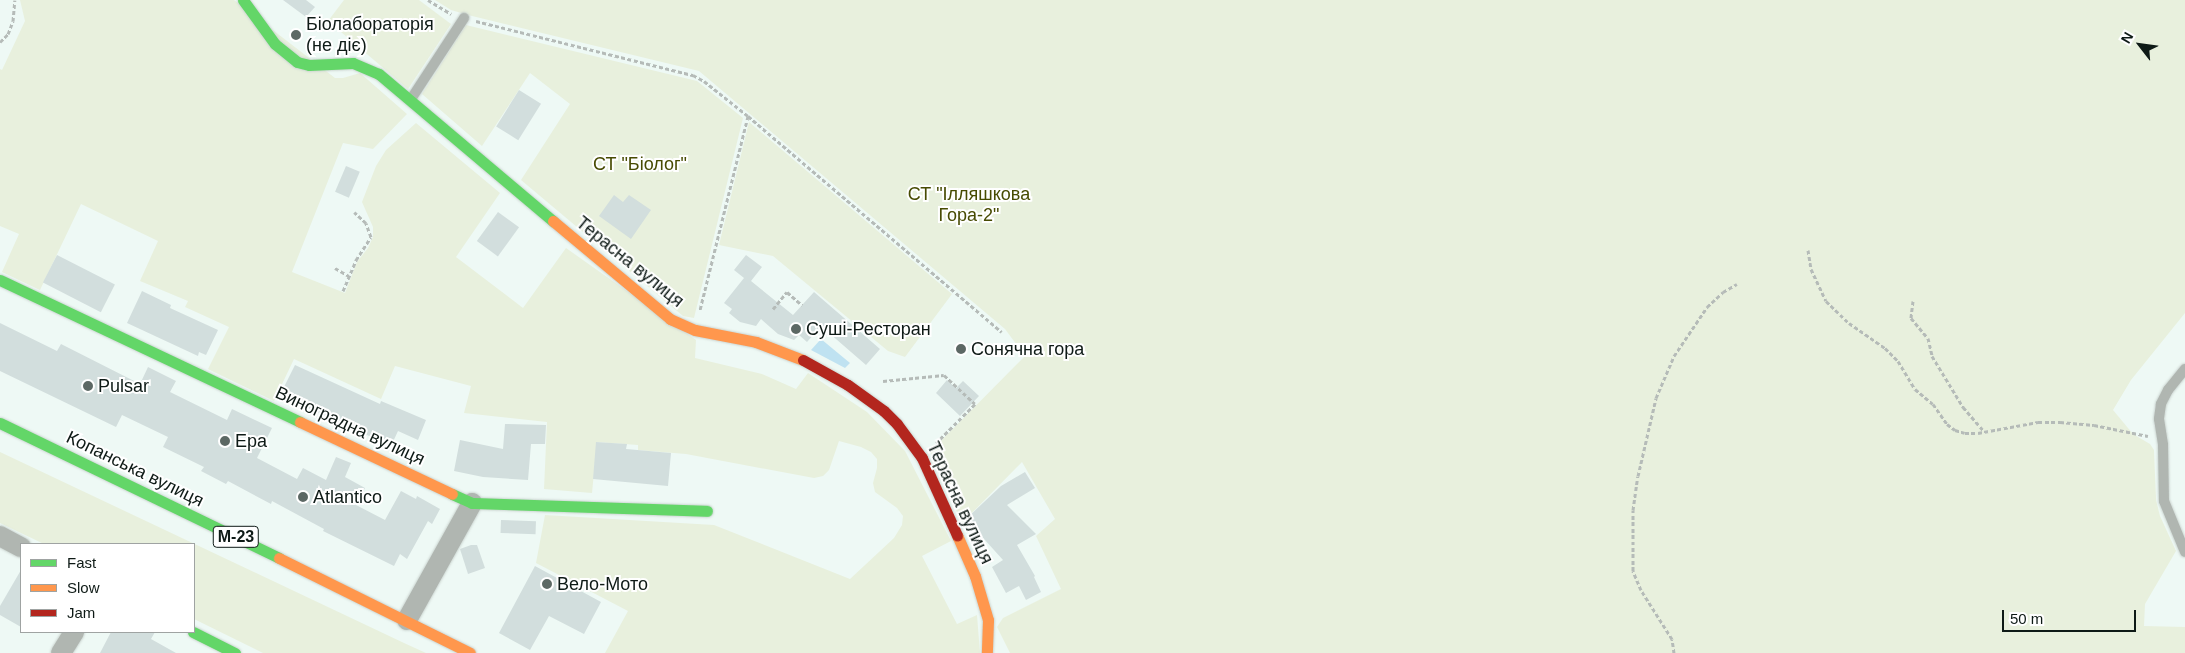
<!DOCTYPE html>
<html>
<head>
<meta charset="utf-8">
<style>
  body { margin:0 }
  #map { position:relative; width:2185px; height:653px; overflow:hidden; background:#eef9f5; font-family:Helvetica,sans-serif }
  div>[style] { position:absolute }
  .green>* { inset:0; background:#e8f0dd }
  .water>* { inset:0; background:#bfe2f1 }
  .building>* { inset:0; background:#d2dedd; transform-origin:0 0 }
  .path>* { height:3px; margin-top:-1.5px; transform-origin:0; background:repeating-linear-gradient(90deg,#b5bbb8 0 4px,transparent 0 6.5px) }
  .roads { filter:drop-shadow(0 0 1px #cbd4d0) drop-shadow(0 0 1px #cbd4d0) }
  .lane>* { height:10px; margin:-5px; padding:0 5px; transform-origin:5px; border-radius:5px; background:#b0b6b1 }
  .street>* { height:20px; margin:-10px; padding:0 10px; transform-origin:10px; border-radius:10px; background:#b0b6b1 }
  .fast>* { height:11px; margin:-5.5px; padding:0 5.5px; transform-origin:5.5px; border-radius:5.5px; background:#63d668 }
  .slow>* { height:11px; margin:-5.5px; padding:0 5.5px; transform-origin:5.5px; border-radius:5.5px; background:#ff974d }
  .jam>* { height:11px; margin:-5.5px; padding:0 5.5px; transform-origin:5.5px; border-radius:5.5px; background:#b3261e }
  .dots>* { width:14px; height:14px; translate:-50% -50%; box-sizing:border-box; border:2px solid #fff; border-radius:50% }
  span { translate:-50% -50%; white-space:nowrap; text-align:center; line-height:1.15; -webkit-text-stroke:4px #fff; paint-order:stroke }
  .shield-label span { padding:1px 4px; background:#fff; border:1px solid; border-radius:4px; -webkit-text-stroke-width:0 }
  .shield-label { font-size:16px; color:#0e1a16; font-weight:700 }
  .poi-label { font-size:18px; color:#0e1a16 }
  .left { translate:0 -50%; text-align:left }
  .park-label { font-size:18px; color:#474b02 }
  .street-label { font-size:18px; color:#0e1a16 }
  .legend { position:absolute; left:20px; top:543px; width:175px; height:90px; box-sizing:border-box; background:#fff; border:1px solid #9fa3a2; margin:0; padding:6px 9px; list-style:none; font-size:15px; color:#0e1a16 }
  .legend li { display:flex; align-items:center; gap:10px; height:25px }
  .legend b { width:25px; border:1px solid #9fa3a2 }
  .north { position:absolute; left:2115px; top:20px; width:50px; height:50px; -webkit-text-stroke:4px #fff; paint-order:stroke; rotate:300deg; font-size:14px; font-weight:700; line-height:20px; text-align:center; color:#0e1a16 }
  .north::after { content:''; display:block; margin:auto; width:18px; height:22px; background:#0e1a16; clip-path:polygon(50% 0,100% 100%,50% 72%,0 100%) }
  .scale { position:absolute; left:2002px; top:610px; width:134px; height:22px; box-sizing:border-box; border:2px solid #0e1a16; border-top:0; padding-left:6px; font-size:15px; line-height:18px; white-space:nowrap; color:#0e1a16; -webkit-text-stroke:4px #fff; paint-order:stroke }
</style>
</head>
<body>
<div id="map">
  <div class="green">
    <i style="clip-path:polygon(20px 0,234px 0,335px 78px,343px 78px,360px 73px,407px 114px,373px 149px,343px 143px,292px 272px,345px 293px,357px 262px,368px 248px,373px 237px,373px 227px,362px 202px,376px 166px,386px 150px,416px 123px,500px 193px,456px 257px,523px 308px,566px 248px,696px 340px,695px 358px,762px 374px,796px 389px,808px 373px,867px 412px,905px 451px,951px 541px,922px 556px,957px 624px,977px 615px,980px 653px,605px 653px,628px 611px,536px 563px,545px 515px,714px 525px,850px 579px,894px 538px,902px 525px,903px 516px,897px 508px,875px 492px,873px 483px,877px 468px,877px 459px,871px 452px,861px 447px,839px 441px,829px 470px,823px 476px,814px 478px,686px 454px,638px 450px,638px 445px,597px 442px,592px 493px,544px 489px,547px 422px,464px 413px,471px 386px,395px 366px,381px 399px,294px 359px,274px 401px,208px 369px,229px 327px,185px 307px,188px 301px,140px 281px,158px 241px,81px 204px,40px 290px,2px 272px,19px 234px,0 226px,0 69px,2px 70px,25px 21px)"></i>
    <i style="clip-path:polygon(344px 0,419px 0,451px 24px,408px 89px,328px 21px)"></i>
    <i style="clip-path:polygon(435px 0,2185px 0,2185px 313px,2131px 380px,2113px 410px,2133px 434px,2150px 444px,2154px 450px,2156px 500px,2160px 516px,2176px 551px,2145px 604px,2144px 626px,2185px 627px,2185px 653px,1010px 653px,997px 627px,1003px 618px,1061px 589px,1036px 536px,1055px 519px,1022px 462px,962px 523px,930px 452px,1025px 356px,1005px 329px,699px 71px,468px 15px,451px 10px)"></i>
    <i style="clip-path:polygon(466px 25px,697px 81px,743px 118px,694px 318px,683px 316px,521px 180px,570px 104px,530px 73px,482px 146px,422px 94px)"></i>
    <i style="clip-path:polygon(749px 122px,952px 294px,905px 357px,888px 351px,773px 256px,719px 245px)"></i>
    <i style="clip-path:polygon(0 452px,404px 643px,426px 653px,263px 653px,194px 619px,194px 544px,44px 544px,0 523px)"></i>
  </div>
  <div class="water">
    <i style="clip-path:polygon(821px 339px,850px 363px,845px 368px,811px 350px)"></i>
  </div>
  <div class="building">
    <i style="clip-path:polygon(283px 0,306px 0,315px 7px,306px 17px)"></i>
    <i style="left:519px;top:90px;width:26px;height:43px;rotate:32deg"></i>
    <i style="left:346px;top:166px;width:15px;height:28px;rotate:23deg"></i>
    <i style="clip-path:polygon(614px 195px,623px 202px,629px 195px,651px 210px,631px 239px,599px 216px)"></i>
    <i style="left:498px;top:212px;width:26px;height:36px;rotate:36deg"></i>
    <i style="left:57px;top:255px;width:65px;height:31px;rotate:27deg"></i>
    <i style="clip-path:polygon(746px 255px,762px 267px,751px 281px,793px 315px,814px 292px,880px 349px,866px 365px,821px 326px,807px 342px,799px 335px,794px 340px,778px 334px,761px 319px,756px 326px,740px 322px,729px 313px,732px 309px,724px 303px,744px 278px,734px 270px)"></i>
    <i style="clip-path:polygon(142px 291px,171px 305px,170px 308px,218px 330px,206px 355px,199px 352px,198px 356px,127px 323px)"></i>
    <i style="clip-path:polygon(0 323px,57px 351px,61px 344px,140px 384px,148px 367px,176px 381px,170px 392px,227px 420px,232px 409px,272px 428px,257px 458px,297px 479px,303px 468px,326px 480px,336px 457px,351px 463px,345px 477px,365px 488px,356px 505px,385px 520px,401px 491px,416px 499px,417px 496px,440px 509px,432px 524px,428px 521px,407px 559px,400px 554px,394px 566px,323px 531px,324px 529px,272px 501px,271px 504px,228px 481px,226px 484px,201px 471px,204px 467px,163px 447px,168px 437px,122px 415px,116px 427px,0 371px)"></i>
    <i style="clip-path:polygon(295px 365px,380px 404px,381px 401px,426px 420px,418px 440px,398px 431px,391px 446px,280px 395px)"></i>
    <i style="clip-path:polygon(947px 380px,956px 388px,963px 381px,979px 396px,960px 416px,936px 393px)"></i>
    <i style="clip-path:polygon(505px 424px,546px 425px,545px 444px,531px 444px,528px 480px,483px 477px,454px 471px,460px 440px,503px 449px)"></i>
    <i style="clip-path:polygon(596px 442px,627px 444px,626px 449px,671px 453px,668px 486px,593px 479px)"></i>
    <i style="clip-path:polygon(1025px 472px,1035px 488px,1007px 505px,1036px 534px,1017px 545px,1035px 576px,1034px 577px,1041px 592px,1026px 600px,1019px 586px,1006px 593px,992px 567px,1003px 560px,966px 519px,1001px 486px)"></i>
    <i style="left:501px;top:520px;width:35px;height:13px;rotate:2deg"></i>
    <i style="clip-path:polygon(471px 545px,477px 545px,485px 568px,468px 574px,460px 549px)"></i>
    <i style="clip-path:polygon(535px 566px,601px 602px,584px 634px,549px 616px,530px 650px,499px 633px)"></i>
    <i style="clip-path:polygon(21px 570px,21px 627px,0 615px,0 606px)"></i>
    <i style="clip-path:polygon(111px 632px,155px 632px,151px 639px,176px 653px,100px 653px)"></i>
  </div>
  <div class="path">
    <i style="left:428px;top:0;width:27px;rotate:31deg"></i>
    <i style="left:476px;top:21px;width:224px;rotate:14deg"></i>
    <i style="left:693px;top:75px;width:13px;rotate:29deg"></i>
    <i style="left:704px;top:81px;width:56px;rotate:38.5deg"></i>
    <i style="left:748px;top:116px;width:200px;rotate:103.9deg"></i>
    <i style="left:0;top:42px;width:11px;rotate:-45deg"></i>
    <i style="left:8px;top:34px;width:14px;rotate:-69deg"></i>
    <i style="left:13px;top:21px;width:21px;rotate:-85deg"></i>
    <i style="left:748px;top:116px;width:333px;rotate:40.4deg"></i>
    <i style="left:1808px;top:250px;width:19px;rotate:81deg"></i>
    <i style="left:1811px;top:269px;width:35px;rotate:65deg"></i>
    <i style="left:1826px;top:301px;width:32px;rotate:44deg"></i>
    <i style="left:1849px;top:323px;width:44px;rotate:34.8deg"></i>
    <i style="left:1885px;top:348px;width:18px;rotate:45deg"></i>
    <i style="left:1898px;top:361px;width:33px;rotate:59deg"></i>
    <i style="left:1915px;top:389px;width:23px;rotate:40deg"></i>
    <i style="left:1933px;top:404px;width:24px;rotate:55deg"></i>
    <i style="left:1947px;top:424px;width:10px;rotate:37deg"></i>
    <i style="left:1955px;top:430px;width:10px;rotate:17deg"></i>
    <i style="left:1965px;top:433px;width:13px"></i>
    <i style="left:1978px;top:433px;width:61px;rotate:-10.4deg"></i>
    <i style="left:2038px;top:422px;width:22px"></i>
    <i style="left:2060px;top:422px;width:34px;rotate:5deg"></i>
    <i style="left:2094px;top:425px;width:55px;rotate:11.5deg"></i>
    <i style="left:335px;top:268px;width:16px;rotate:30deg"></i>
    <i style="left:343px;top:291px;width:34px;rotate:-67deg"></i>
    <i style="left:356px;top:260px;width:27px;rotate:-57deg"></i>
    <i style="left:371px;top:237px;width:15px;rotate:-110deg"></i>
    <i style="left:366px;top:223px;width:16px;rotate:-137deg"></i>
    <i style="left:1913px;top:301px;width:17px;rotate:97deg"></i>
    <i style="left:1911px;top:318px;width:26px;rotate:50deg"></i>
    <i style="left:1928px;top:338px;width:18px;rotate:77deg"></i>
    <i style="left:1932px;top:356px;width:60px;rotate:58.7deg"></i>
    <i style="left:1963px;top:407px;width:32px;rotate:49deg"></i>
    <i style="left:773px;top:309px;width:22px;rotate:-51deg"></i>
    <i style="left:787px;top:292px;width:20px;rotate:41deg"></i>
    <i style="left:883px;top:381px;width:61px;rotate:-5.6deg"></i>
    <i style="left:944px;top:375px;width:42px;rotate:43.1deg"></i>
    <i style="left:975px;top:404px;width:55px;rotate:135deg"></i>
    <i style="left:1674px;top:653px;width:14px;rotate:-98deg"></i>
    <i style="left:1672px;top:639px;width:58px;rotate:-122.3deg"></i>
    <i style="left:1641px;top:590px;width:21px;rotate:-113deg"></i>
    <i style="left:1633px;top:571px;width:61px;rotate:-90deg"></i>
    <i style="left:1633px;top:510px;width:34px;rotate:-82deg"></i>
    <i style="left:1638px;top:476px;width:80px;rotate:-77deg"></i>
    <i style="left:1656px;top:398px;width:46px;rotate:-66.8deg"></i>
    <i style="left:1674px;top:356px;width:59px;rotate:-56deg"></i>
    <i style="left:1707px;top:307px;width:22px;rotate:-43deg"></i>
    <i style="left:1723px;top:292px;width:16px;rotate:-30deg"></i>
  </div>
  <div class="roads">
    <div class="lane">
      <i style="left:411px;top:99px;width:97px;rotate:-56.8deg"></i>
      <i style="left:2185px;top:369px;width:27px;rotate:129deg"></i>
      <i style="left:2168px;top:390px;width:16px;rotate:117deg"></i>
      <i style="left:2161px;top:404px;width:15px;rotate:98deg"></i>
      <i style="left:2159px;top:419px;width:26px;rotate:81deg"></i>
      <i style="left:2163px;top:445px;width:56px;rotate:89deg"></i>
      <i style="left:2164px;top:501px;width:55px;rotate:67.6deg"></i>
    </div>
    <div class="street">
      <i style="left:0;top:536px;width:24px;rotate:28deg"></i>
      <i style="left:407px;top:620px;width:134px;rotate:-60.9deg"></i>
      <i style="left:61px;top:653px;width:25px;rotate:-58deg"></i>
    </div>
    <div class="fast">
      <i style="left:243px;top:0;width:54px;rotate:54deg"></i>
      <i style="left:275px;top:44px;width:28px;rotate:39deg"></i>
      <i style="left:297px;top:62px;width:12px;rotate:14deg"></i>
      <i style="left:309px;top:65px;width:44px;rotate:-2.6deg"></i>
      <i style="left:353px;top:63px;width:28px;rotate:23deg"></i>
      <i style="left:379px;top:74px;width:228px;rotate:40.2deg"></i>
      <i style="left:0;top:280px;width:332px;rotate:25.3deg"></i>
      <i style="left:0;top:423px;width:310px;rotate:25.8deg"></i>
      <i style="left:452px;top:494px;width:22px;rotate:24deg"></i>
      <i style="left:472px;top:503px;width:235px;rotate:1.9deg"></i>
      <i style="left:193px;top:632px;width:47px;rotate:26.6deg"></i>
    </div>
    <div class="slow">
      <i style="left:553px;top:221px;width:153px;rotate:39.9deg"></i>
      <i style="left:670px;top:319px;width:27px;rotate:24deg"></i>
      <i style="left:695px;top:330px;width:62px;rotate:11.1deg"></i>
      <i style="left:756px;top:342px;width:50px;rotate:21deg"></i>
      <i style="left:300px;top:422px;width:168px;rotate:25.3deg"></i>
      <i style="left:957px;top:535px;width:45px;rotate:66.3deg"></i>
      <i style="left:975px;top:576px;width:46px;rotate:73.5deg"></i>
      <i style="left:988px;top:620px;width:33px;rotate:92deg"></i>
      <i style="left:279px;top:558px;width:213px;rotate:26.4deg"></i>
    </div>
    <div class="jam">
      <i style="left:803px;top:360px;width:51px;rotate:29.1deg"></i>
      <i style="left:848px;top:385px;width:44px;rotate:35.8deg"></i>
      <i style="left:884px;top:411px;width:18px;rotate:45deg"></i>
      <i style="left:897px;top:424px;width:42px;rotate:53.7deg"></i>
      <i style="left:922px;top:458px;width:85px;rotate:65.6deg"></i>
    </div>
  </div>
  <div class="dots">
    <i style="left:296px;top:35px;background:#5c6864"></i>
    <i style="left:796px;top:329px;background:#5c6864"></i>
    <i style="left:961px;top:349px;background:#5c6864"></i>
    <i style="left:88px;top:386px;background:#5c6864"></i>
    <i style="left:225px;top:441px;background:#5c6864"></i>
    <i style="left:303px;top:497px;background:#5c6864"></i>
    <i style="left:547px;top:584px;background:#5c6864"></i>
  </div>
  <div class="shield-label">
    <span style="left:236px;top:537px">М-23</span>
  </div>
  <div class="poi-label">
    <span class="left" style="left:306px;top:35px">Біолабораторія<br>(не діє)</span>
    <span class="left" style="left:806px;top:329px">Суші-Ресторан</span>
    <span class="left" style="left:971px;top:349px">Сонячна гора</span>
    <span class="left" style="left:98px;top:386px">Pulsar</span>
    <span class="left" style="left:235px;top:441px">Ера</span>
    <span class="left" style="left:313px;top:497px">Atlantico</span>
    <span class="left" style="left:557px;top:584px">Вело-Мото</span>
  </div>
  <div class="park-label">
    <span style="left:640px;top:164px">СТ "Біолог"</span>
    <span style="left:969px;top:205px">СТ "Ілляшкова<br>Гора-2"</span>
  </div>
  <div class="street-label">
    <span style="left:630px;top:262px;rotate:39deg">Терасна вулиця</span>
    <span style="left:350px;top:426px;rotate:25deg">Виноградна вулиця</span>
    <span style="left:135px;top:469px;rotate:26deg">Копанська вулиця</span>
    <span style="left:960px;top:503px;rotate:65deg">Терасна вулиця</span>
  </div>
  <ul class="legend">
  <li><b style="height:6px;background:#63d668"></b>Fast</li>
  <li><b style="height:6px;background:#ff974d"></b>Slow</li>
  <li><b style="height:6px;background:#b3261e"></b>Jam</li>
  </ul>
  <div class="north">N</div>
  <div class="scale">50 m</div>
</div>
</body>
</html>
